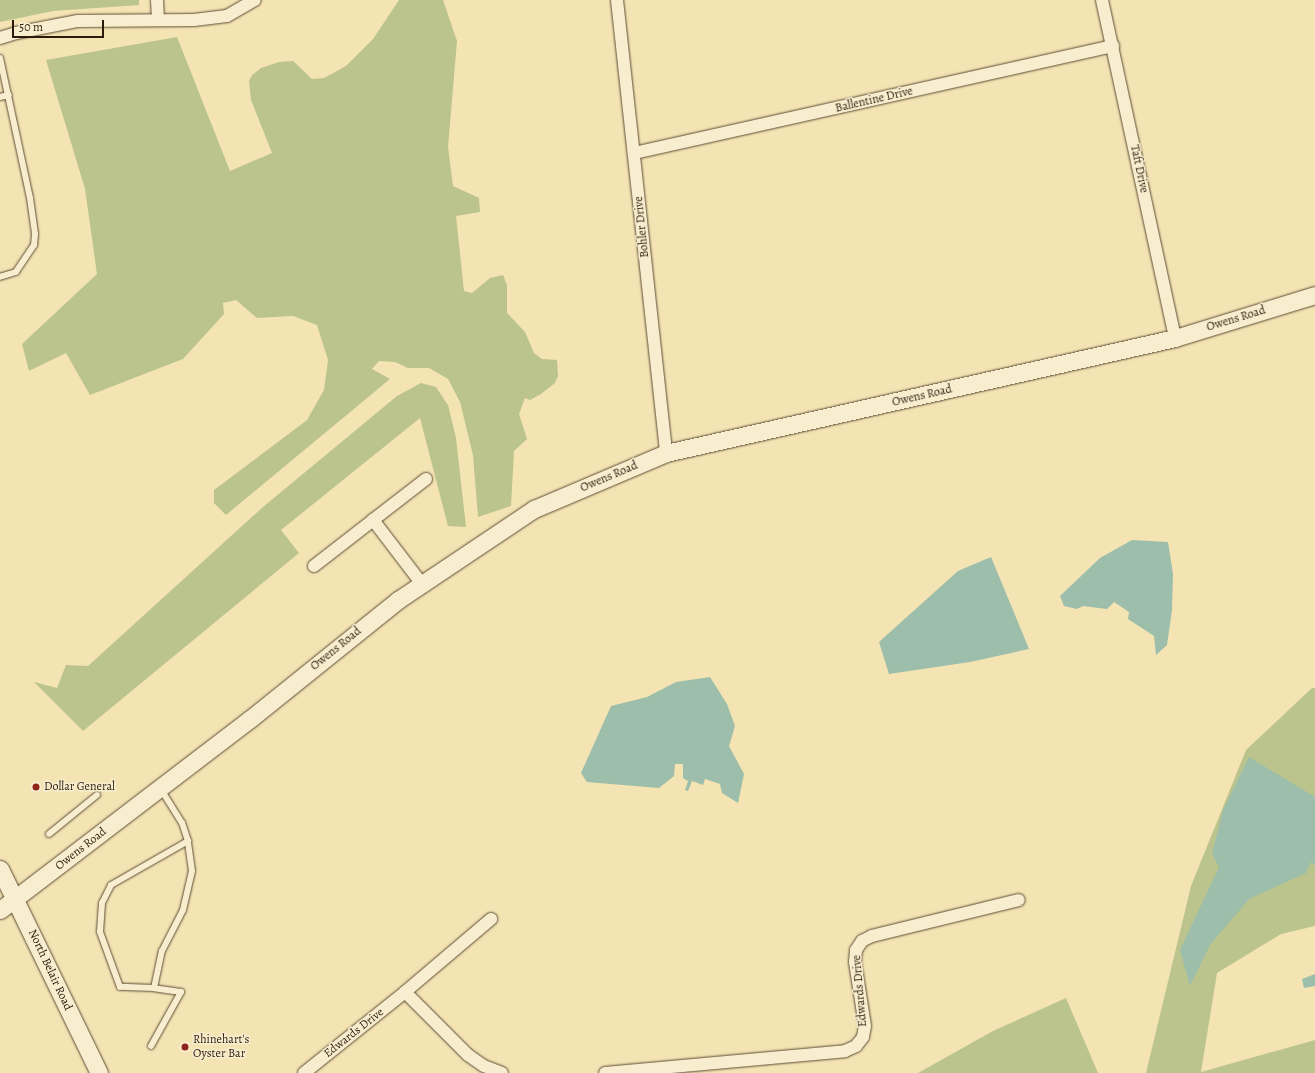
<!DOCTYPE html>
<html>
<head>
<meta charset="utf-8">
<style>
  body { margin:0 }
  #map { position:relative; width:1315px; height:1073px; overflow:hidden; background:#f4e3b3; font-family:Alegreya,serif }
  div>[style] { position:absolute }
  .green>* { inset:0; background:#bbc48d }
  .water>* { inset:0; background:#9cbeaa }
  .roads { filter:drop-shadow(0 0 1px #5d4d36) drop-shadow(0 0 1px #5d4d36) }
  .lane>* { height:6px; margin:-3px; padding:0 3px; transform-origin:3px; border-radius:3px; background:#f8edce }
  .street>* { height:12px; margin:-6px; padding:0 6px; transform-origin:6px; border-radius:6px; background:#f8edce }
  .secondary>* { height:17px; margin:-8.5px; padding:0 8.5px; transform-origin:8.5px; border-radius:8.5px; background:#f8edce }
  .dots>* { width:11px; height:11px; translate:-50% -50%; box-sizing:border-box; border:2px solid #f8edce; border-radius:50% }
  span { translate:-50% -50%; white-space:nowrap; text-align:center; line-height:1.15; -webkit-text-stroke:3px #f8edce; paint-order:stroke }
  .street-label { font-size:12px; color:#2b1b0d }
  .poi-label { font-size:12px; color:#2b1b0d }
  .left { translate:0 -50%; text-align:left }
  .scale { position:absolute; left:12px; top:20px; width:92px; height:18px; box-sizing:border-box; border:2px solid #2b1b0d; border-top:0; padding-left:5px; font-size:12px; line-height:14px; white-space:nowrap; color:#2b1b0d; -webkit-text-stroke:3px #f8edce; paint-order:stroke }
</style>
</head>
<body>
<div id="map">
  <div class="green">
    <i style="clip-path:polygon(0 0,139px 0,139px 5px,53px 11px,0 22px)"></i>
    <i style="clip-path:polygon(399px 0,443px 0,457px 41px,448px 147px,453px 186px,479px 198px,480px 212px,456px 216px,464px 291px,472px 293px,490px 278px,503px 275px,507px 285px,507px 313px,525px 332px,534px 353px,542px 359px,557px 360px,558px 376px,555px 383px,541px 394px,530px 400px,525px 398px,519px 414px,527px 439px,514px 451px,511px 506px,478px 517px,473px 455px,460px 402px,448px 379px,429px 368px,408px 368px,395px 362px,379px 361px,372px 369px,390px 379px,226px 515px,214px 503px,214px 490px,307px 420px,324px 390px,328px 360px,317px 325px,293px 316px,257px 318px,236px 300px,223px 303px,224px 314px,183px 359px,90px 395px,66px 353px,29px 371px,22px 344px,97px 274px,85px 189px,46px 60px,177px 37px,230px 171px,272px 153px,251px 100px,249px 81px,252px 75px,261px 68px,279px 62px,293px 61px,312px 79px,324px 78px,346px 66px,373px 39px)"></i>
    <i style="clip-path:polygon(421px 383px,436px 387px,448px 405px,456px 438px,466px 527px,448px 526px,420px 418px,281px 530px,299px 553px,83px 731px,34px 682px,57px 688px,66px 665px,88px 666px,263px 507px,397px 396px)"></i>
    <i style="clip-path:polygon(1312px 688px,1315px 688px,1315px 926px,1281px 934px,1217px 973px,1201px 1072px,1315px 1040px,1315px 1073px,1146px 1073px,1191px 886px,1246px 750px)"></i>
    <i style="clip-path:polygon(1066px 998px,1098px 1073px,918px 1073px,993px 1031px)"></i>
  </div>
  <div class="water">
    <i style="clip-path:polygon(1132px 540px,1168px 542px,1173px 574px,1172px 610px,1167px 645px,1156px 655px,1154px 636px,1128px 619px,1129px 612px,1114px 602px,1107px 609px,1083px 606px,1077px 609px,1064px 606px,1060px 596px,1100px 558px)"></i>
    <i style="clip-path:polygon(991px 557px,1029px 649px,970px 662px,889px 674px,879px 642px,958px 571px)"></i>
    <i style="clip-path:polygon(710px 677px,727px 704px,735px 726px,729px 746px,744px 774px,738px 803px,722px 793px,720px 784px,705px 779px,703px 785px,692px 781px,688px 791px,685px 790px,688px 781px,683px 778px,683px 764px,675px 764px,674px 776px,659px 788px,587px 782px,581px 773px,611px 706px,647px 697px,676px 682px)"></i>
    <i style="clip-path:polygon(1249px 757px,1315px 797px,1315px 866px,1311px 862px,1306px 873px,1249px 899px,1210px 945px,1190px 986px,1180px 950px,1219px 867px,1212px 854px,1223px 810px)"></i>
    <i style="clip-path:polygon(1315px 974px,1315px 986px,1304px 988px,1302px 979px)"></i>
  </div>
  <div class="roads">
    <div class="lane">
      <i style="left:0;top:58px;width:143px;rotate:77.9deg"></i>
      <i style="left:30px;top:198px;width:36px;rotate:82deg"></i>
      <i style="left:35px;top:234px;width:11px;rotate:95deg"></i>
      <i style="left:34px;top:245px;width:32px;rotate:124deg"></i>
      <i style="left:16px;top:272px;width:17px;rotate:163deg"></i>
      <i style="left:0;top:97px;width:9px;rotate:-13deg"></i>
      <i style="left:49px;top:834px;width:62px;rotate:-39.1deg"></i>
      <i style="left:154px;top:988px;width:34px;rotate:-178deg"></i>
      <i style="left:120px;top:987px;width:59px;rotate:-110deg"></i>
      <i style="left:100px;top:932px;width:29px;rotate:-86deg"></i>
      <i style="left:102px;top:903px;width:20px;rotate:-63deg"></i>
      <i style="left:111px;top:885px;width:89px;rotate:-29.7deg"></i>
      <i style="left:151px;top:1046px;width:62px;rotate:-60.9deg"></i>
      <i style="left:181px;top:992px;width:27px;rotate:-172deg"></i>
      <i style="left:154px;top:988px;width:38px;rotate:-78deg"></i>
      <i style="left:162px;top:951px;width:46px;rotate:-62.9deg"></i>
      <i style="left:183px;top:910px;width:40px;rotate:-77deg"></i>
      <i style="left:192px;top:871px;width:30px;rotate:-98deg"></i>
      <i style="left:188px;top:841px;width:19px;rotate:-108deg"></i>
      <i style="left:182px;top:823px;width:40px;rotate:-122deg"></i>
    </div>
    <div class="street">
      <i style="left:157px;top:0;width:20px;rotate:87deg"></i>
      <i style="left:617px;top:0;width:456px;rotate:83.8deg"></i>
      <i style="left:1102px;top:0;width:346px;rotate:77.8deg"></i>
      <i style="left:0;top:38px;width:17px;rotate:-17deg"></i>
      <i style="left:16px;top:33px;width:63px;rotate:-11deg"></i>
      <i style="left:78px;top:21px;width:116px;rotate:-0.5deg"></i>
      <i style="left:194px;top:20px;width:33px;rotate:-7deg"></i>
      <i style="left:227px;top:16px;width:32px;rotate:-30deg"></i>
      <i style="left:634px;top:153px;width:491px;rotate:-12.6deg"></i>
      <i style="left:314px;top:566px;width:75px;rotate:-37.9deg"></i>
      <i style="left:422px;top:584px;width:81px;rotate:-127.4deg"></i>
      <i style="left:373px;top:520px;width:67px;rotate:-37.7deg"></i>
      <i style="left:405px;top:992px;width:89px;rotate:45deg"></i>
      <i style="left:468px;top:1055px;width:19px;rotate:35deg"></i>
      <i style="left:484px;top:1066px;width:19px;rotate:21deg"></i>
      <i style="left:304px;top:1073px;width:129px;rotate:-38.7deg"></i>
      <i style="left:405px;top:992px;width:113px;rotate:-40.3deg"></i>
      <i style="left:605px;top:1073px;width:241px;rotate:-5.2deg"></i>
      <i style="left:845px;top:1051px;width:12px;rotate:-24deg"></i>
      <i style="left:856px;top:1046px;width:11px;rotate:-52deg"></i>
      <i style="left:863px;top:1037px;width:11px;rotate:-80deg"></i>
      <i style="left:865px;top:1026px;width:65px;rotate:-98.9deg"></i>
      <i style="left:855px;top:962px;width:12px;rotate:-85deg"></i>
      <i style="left:856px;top:950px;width:11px;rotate:-56deg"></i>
      <i style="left:862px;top:941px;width:11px;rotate:-27deg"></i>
      <i style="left:872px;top:936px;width:151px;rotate:-13.8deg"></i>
    </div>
    <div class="secondary">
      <i style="left:0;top:869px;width:227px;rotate:64.1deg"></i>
      <i style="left:0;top:910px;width:315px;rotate:-37.4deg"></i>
      <i style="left:250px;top:719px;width:190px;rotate:-38.8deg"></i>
      <i style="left:398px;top:600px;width:164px;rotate:-33.8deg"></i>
      <i style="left:534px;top:509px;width:143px;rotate:-23deg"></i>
      <i style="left:666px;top:453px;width:522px;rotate:-12.73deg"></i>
      <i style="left:1175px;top:338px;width:146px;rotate:-17.1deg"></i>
    </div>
  </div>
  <div class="dots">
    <i style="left:36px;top:787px;background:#8f2418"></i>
    <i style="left:185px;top:1047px;background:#8f2418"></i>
  </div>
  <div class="street-label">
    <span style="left:874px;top:100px;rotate:-13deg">Ballentine Drive</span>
    <span style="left:1139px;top:169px;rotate:78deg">Taft Drive</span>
    <span style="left:642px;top:227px;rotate:-96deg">Bohler Drive</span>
    <span style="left:1236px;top:319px;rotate:-17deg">Owens Road</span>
    <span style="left:922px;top:396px;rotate:-13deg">Owens Road</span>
    <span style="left:609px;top:477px;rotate:-23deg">Owens Road</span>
    <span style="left:336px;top:649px;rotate:-39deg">Owens Road</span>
    <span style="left:81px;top:849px;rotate:-38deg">Owens Road</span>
    <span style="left:50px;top:970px;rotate:65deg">North Belair Road</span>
    <span style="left:860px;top:991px;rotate:-95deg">Edwards Drive</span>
    <span style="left:354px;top:1033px;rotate:-38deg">Edwards Drive</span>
  </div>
  <div class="poi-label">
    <span class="left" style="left:44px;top:787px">Dollar General</span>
    <span class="left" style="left:193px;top:1047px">Rhinehart's<br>Oyster Bar</span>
  </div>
  <div class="scale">50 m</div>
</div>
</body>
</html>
